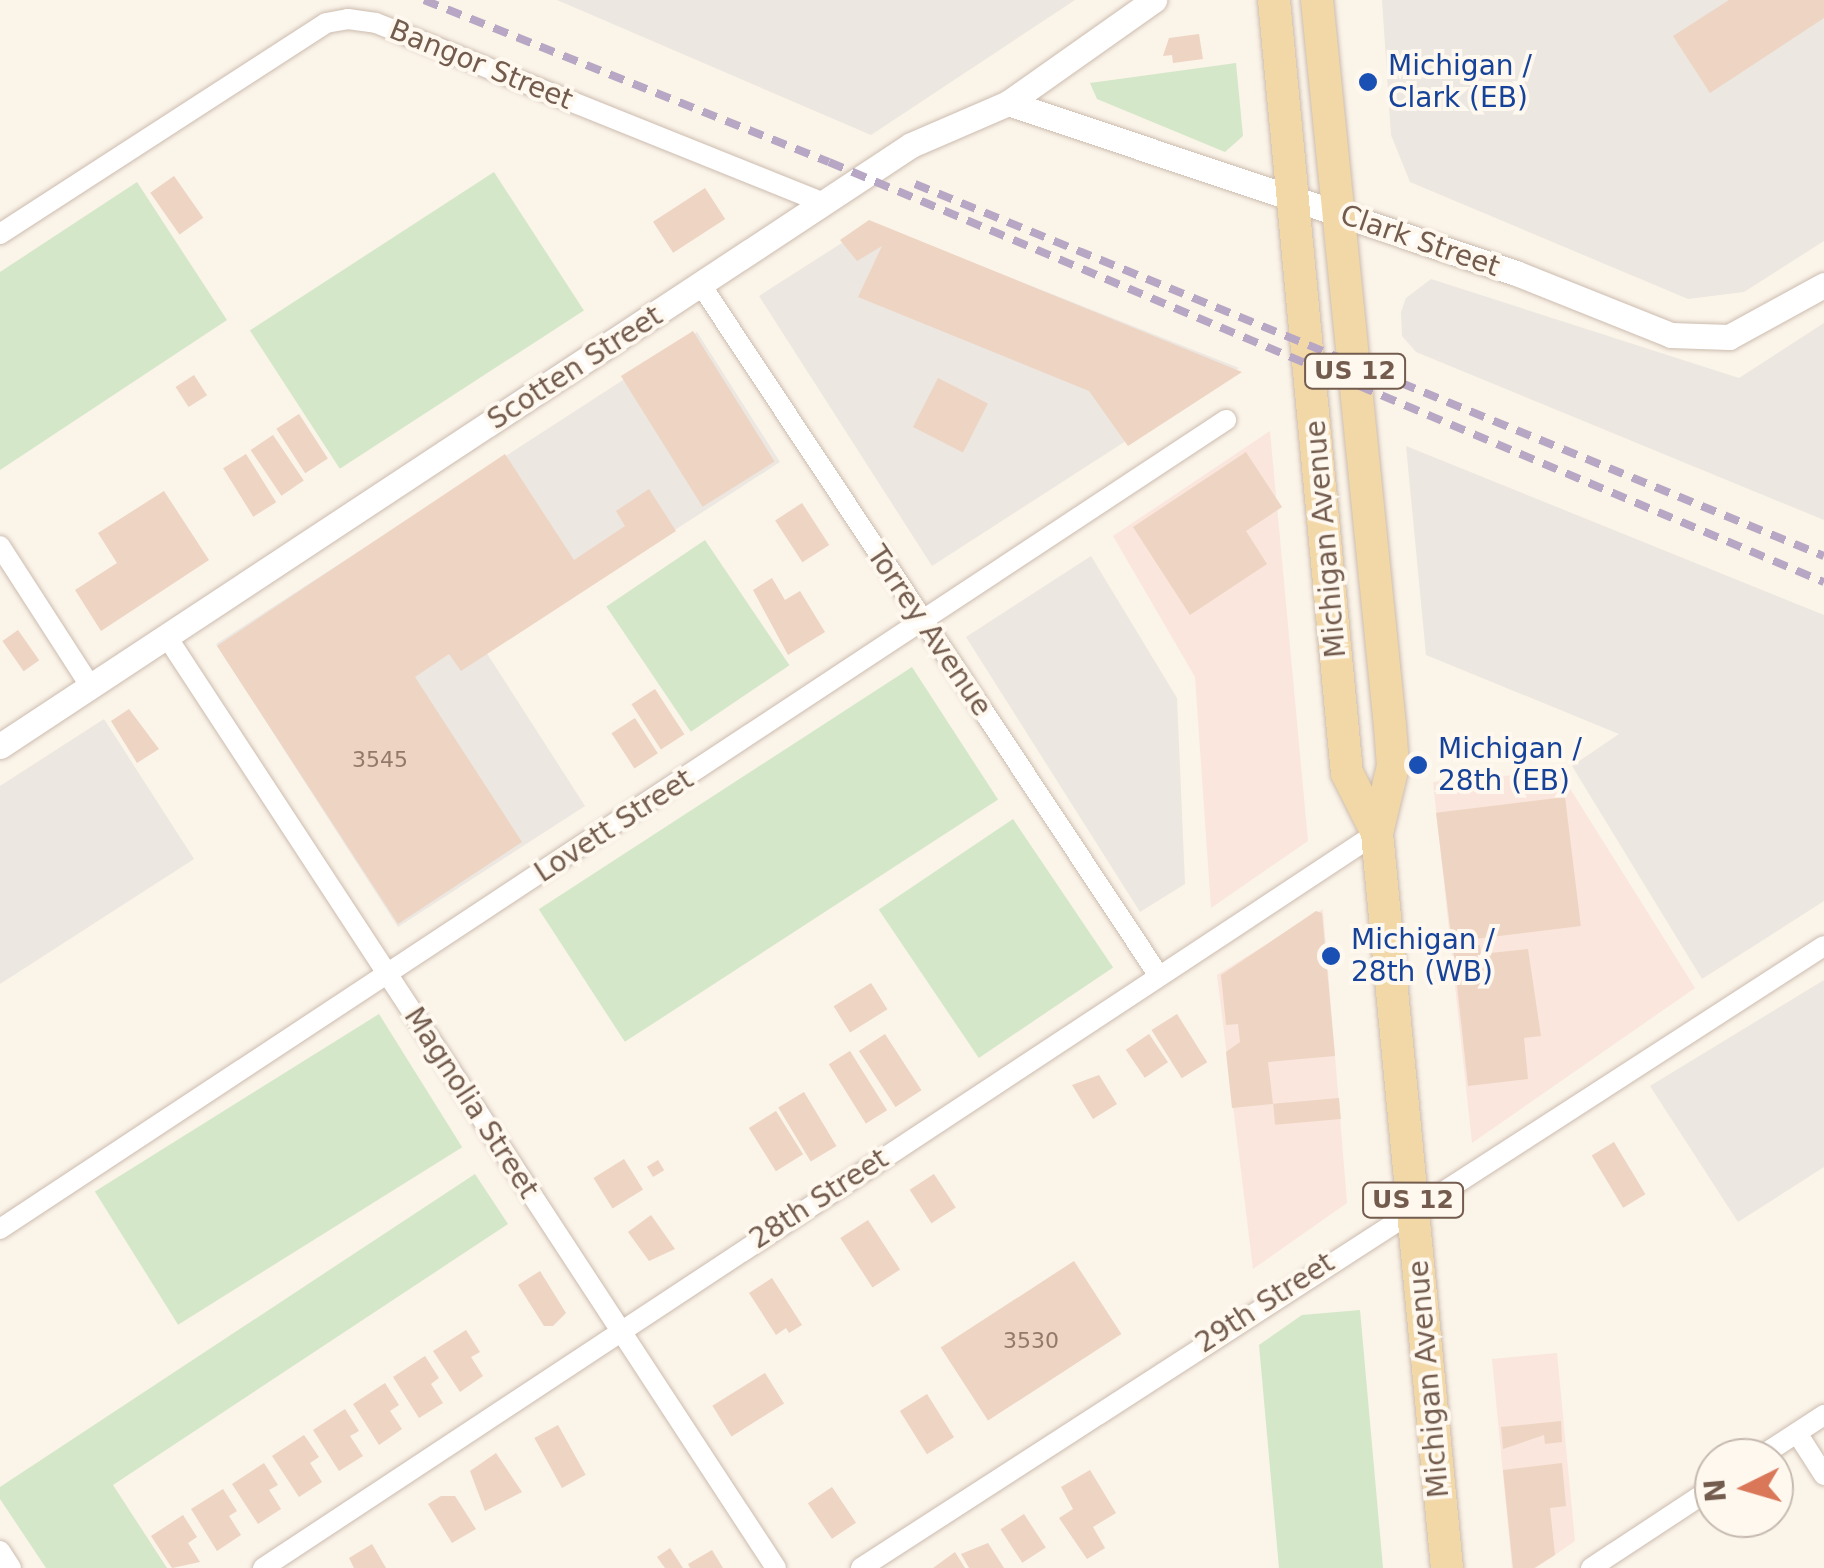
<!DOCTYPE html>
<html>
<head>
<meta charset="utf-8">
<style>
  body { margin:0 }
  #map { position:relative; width:1824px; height:1568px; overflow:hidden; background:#fbf4e9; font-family:"DejaVu Sans",sans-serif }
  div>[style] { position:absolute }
  .commercial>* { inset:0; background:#fae6dd }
  .industrial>* { inset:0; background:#ece7e1 }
  .green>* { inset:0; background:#d4e7c8; transform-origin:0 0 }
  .building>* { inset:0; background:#eed4c2; transform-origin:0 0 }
  .roads { filter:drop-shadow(0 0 2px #ccbcaf) drop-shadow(0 0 2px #ccbcaf) }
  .minor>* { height:20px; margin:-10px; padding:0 10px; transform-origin:10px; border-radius:10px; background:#fff }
  .tertiary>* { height:25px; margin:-12.5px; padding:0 12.5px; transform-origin:12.5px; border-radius:12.5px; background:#fff }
  .primary>* { height:32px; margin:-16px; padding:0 16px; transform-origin:16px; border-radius:16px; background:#f3d8a7 }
  .rail>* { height:8px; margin-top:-4px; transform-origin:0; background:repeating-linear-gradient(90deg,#b7a7c4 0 15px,transparent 0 25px) }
  .dots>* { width:28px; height:28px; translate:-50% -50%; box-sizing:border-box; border:5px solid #fef8ef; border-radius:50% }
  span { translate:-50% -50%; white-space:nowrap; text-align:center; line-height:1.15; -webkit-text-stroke:8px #fef8ef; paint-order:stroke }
  .number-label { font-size:22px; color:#927a6b }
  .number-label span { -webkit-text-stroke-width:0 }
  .shield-label span { padding:2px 8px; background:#fef8ef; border:2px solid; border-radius:8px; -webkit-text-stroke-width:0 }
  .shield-label { font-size:25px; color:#735c4e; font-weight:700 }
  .street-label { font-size:28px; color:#735c4e }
  .transit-label { font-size:28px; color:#164399 }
  .left { translate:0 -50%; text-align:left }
  .north { position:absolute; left:1694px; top:1438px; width:100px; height:100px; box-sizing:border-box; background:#fef8ef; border:2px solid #c6baaf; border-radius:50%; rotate:265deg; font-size:28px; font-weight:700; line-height:40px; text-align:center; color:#735c4e }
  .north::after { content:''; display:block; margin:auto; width:35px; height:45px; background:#da7759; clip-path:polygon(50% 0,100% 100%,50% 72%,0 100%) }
</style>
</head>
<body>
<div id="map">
  <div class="commercial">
    <i style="clip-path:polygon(1270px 431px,1308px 841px,1211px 908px,1195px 677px,1113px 536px)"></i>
    <i style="clip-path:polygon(1559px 771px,1695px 988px,1472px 1143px,1433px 782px)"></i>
    <i style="clip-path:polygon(1323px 909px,1347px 1203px,1253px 1269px,1217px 975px)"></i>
    <i style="clip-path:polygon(1557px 1353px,1575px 1541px,1536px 1568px,1512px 1568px,1492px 1359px)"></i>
  </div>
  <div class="industrial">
    <i style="clip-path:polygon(557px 0,1075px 0,871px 135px)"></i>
    <i style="clip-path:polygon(1382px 0,1824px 0,1824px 241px,1744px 292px,1688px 299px,1410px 182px,1391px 135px)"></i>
    <i style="clip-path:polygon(873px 223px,1239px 368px,932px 566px,759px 296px)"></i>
    <i style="clip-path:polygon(1431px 279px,1739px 378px,1824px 323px,1824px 520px,1416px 352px,1402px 336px,1401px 312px,1406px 298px)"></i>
    <i style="clip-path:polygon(697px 332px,780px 462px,486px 652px,585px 806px,398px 927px,216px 644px)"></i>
    <i style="clip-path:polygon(1406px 446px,1824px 615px,1824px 901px,1702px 979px,1572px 766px,1619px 734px,1426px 655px)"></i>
    <i style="clip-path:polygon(1091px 556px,1177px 698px,1185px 884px,1140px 912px,966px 637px)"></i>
    <i style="clip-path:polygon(104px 719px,194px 859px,0 984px,0 786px)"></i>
    <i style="clip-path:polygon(1824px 980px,1824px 1167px,1738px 1222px,1650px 1086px)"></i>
  </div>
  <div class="green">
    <i style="clip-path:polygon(1236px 63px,1243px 136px,1225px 152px,1097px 99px,1090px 83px)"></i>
    <i style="left:494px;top:172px;width:165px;height:291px;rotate:57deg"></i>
    <i style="clip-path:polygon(137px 182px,227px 320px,0 470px,0 272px)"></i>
    <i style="left:705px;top:540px;width:151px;height:119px;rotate:56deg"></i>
    <i style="left:912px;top:667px;width:158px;height:445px;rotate:57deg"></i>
    <i style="left:1013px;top:819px;width:179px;height:162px;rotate:56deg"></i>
    <i style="left:379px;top:1014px;width:157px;height:335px;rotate:58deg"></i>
    <i style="clip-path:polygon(475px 1174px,508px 1224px,113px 1485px,167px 1568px,46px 1568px,0 1499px,0 1487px)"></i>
    <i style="clip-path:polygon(1360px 1310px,1383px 1568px,1279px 1568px,1259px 1345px,1302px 1315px)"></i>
  </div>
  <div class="building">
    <i style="clip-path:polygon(1729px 0,1824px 0,1824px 18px,1710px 93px,1673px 36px)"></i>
    <i style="clip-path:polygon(1199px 34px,1203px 59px,1173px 63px,1172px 55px,1163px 56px,1169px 38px)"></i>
    <i style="left:174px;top:176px;width:51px;height:29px;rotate:55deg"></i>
    <i style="left:705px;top:188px;width:37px;height:62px;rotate:57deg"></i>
    <i style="clip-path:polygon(869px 220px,1242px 372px,1128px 446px,1089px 391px,858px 297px,882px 246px,857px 261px,840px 240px)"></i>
    <i style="left:693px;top:331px;width:154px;height:85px;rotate:58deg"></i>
    <i style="left:194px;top:375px;width:24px;height:22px;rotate:57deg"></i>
    <i style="left:938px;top:378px;width:56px;height:55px;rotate:27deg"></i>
    <i style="left:299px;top:414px;width:53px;height:27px;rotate:57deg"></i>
    <i style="left:273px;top:435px;width:55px;height:27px;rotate:56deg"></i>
    <i style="clip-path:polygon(1246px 452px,1282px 507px,1246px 531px,1267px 564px,1190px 615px,1133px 527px)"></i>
    <i style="left:246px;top:454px;width:57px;height:27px;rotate:58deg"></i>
    <i style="clip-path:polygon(505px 454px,574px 560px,625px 526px,616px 511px,649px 489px,676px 531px,461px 671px,449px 654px,415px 677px,522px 842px,398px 924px,217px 646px)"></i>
    <i style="clip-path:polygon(164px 491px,209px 560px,101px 631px,75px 590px,117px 563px,98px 533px)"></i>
    <i style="left:802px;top:503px;width:50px;height:32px;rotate:57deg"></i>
    <i style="clip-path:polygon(772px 578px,785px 600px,800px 591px,825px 632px,788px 655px,753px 590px)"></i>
    <i style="left:18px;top:630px;width:37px;height:19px;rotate:55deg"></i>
    <i style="left:655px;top:689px;width:54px;height:28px;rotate:57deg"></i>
    <i style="clip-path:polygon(129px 709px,159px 749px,137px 763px,111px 721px)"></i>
    <i style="left:635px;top:718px;width:42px;height:28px;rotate:57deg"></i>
    <i style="left:1565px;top:797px;width:130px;height:130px;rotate:83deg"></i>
    <i style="clip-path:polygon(1316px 911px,1322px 913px,1335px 1056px,1268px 1062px,1273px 1104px,1232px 1108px,1226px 1052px,1240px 1042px,1238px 1024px,1226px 1025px,1221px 975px)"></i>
    <i style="clip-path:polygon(1480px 945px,1481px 954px,1528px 949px,1541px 1036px,1524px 1038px,1528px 1079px,1468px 1086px,1453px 948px)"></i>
    <i style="left:871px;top:983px;width:31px;height:44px;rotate:58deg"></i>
    <i style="left:1177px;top:1014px;width:57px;height:30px;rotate:58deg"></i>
    <i style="left:885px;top:1034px;width:67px;height:31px;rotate:57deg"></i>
    <i style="left:1149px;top:1034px;width:34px;height:28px;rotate:56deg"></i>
    <i style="left:850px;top:1051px;width:70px;height:25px;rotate:58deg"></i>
    <i style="clip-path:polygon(1099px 1075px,1117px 1104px,1093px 1119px,1072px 1085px)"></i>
    <i style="left:804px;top:1092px;width:63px;height:30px;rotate:59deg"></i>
    <i style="left:1339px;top:1098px;width:21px;height:66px;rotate:85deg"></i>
    <i style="left:776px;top:1111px;width:51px;height:32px;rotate:58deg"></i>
    <i style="left:1614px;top:1142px;width:61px;height:26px;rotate:59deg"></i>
    <i style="left:624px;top:1159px;width:36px;height:36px;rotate:58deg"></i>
    <i style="left:658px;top:1160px;width:12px;height:13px;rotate:59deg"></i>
    <i style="left:934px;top:1174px;width:40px;height:29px;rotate:57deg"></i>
    <i style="clip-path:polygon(651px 1215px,675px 1249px,649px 1261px,628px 1232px)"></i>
    <i style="left:868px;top:1220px;width:59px;height:33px;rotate:57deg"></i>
    <i style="left:1074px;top:1261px;width:87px;height:159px;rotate:57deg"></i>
    <i style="clip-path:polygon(540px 1271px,566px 1313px,553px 1326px,544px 1326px,518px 1285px)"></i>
    <i style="clip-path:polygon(772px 1278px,802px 1325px,789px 1333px,786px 1328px,776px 1335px,749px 1293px)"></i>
    <i style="clip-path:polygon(466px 1330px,480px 1352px,471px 1357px,483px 1376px,460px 1392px,433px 1351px)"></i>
    <i style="clip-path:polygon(425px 1356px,439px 1378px,431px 1384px,443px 1403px,419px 1418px,393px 1377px)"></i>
    <i style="left:765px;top:1373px;width:36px;height:62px;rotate:58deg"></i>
    <i style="clip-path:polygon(385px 1383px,399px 1405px,390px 1411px,402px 1429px,379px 1445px,353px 1404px)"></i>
    <i style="left:927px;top:1394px;width:51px;height:32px;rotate:58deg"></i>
    <i style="clip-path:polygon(345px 1409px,359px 1431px,350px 1436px,363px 1456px,339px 1471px,313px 1430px)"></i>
    <i style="clip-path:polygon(1561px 1421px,1562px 1442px,1545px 1444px,1544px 1435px,1503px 1449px,1501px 1427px)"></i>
    <i style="left:558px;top:1425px;width:57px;height:27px;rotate:61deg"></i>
    <i style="clip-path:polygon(304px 1435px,319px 1457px,310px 1463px,322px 1482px,299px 1497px,272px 1456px)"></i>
    <i style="clip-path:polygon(496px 1453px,522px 1492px,485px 1511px,470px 1471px)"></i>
    <i style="clip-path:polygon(264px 1463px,278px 1485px,269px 1490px,281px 1509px,258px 1524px,232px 1484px)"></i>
    <i style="clip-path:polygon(1562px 1463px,1566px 1506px,1550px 1508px,1555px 1555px,1534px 1568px,1513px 1568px,1503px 1470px)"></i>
    <i style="clip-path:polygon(1090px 1470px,1116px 1513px,1093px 1527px,1105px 1548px,1087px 1559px,1059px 1518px,1073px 1509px,1061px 1487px)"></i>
    <i style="left:832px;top:1487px;width:43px;height:29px;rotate:56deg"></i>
    <i style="clip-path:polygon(223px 1489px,237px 1511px,229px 1516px,241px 1535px,217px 1551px,191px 1509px)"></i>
    <i style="clip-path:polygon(441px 1496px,455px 1496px,476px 1529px,452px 1543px,428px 1504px)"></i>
    <i style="left:1024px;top:1514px;width:40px;height:28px;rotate:57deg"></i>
    <i style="clip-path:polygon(183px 1515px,197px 1537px,188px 1543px,200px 1562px,172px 1568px,151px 1536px)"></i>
    <i style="clip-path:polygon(988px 1543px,1004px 1568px,969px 1568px,961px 1554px)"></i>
    <i style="clip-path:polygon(372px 1544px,386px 1568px,354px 1568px,349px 1558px)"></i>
    <i style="clip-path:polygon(670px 1548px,683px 1568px,665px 1568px,657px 1557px)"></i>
    <i style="clip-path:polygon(712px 1550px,723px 1568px,690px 1568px,688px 1564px)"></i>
    <i style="clip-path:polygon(955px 1552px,965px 1568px,933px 1568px)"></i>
  </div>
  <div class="roads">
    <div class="minor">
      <i style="left:0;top:234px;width:388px;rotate:-32.9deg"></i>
      <i style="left:326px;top:23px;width:22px;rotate:-10deg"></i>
      <i style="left:348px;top:19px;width:28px;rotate:8deg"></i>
      <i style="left:376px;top:23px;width:485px;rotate:21.9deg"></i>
      <i style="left:701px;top:285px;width:829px;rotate:56.46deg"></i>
      <i style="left:0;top:546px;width:168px;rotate:57.2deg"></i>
      <i style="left:167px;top:637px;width:1112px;rotate:56.81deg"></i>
      <i style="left:0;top:1229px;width:1469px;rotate:-33.42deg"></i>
      <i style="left:1797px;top:1433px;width:50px;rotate:57.3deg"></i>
      <i style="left:1758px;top:1458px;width:79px;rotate:-33.1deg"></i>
      <i style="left:0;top:1551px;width:20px;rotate:57deg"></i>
      <i style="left:263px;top:1568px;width:1335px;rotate:-33.42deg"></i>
      <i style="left:861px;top:1568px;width:1146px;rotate:-32.86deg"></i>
      <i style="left:1591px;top:1568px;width:147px;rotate:-33.4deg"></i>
    </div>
    <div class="tertiary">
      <i style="left:1008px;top:103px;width:536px;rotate:18.5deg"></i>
      <i style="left:1516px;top:273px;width:167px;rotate:21.8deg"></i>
      <i style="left:1671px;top:335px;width:58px;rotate:2deg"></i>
      <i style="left:1729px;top:337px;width:108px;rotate:-28.7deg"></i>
      <i style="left:0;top:746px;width:1091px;rotate:-33.41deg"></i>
      <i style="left:911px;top:145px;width:106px;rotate:-23.4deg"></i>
      <i style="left:1008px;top:103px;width:179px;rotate:-35.2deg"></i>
    </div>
    <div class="primary">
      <i style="left:1274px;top:0;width:776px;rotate:84.61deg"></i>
      <i style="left:1347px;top:773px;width:67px;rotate:63.4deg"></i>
      <i style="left:1317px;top:0;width:730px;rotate:84.26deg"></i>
      <i style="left:1390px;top:726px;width:40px;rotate:85.7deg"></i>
      <i style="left:1393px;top:766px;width:69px;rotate:103.4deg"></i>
      <i style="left:1377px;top:833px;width:738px;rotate:84.56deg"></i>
    </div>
  </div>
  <div class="rail">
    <i style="left:424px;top:0;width:436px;rotate:21.8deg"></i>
    <i style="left:829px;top:162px;width:1080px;rotate:22.89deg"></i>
    <i style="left:915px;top:184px;width:982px;rotate:22.26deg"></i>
  </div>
  <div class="dots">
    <i style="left:1368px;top:82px;background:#1a4fb4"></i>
    <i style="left:1418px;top:765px;background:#1a4fb4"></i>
    <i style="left:1331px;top:956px;background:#1a4fb4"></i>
  </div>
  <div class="number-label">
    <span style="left:380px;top:760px">3545</span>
    <span style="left:1031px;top:1341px">3530</span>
  </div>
  <div class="shield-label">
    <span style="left:1355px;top:371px">US 12</span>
    <span style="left:1413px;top:1200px">US 12</span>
  </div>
  <div class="street-label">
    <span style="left:481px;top:65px;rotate:22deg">Bangor Street</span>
    <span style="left:1420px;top:241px;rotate:19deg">Clark Street</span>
    <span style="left:575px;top:368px;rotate:-33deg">Scotten Street</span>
    <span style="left:1326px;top:539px;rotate:-95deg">Michigan Avenue</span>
    <span style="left:929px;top:631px;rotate:56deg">Torrey Avenue</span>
    <span style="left:614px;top:826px;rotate:-33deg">Lovett Street</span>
    <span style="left:471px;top:1103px;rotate:57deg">Magnolia Street</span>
    <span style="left:819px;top:1199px;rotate:-33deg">28th Street</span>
    <span style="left:1265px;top:1303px;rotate:-33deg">29th Street</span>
    <span style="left:1429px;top:1379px;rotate:-95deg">Michigan Avenue</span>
  </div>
  <div class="transit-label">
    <span class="left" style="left:1388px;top:82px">Michigan /<br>Clark (EB)</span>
    <span class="left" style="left:1438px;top:765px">Michigan /<br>28th (EB)</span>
    <span class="left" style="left:1351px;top:956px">Michigan /<br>28th (WB)</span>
  </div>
  <div class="north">N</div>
</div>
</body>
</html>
